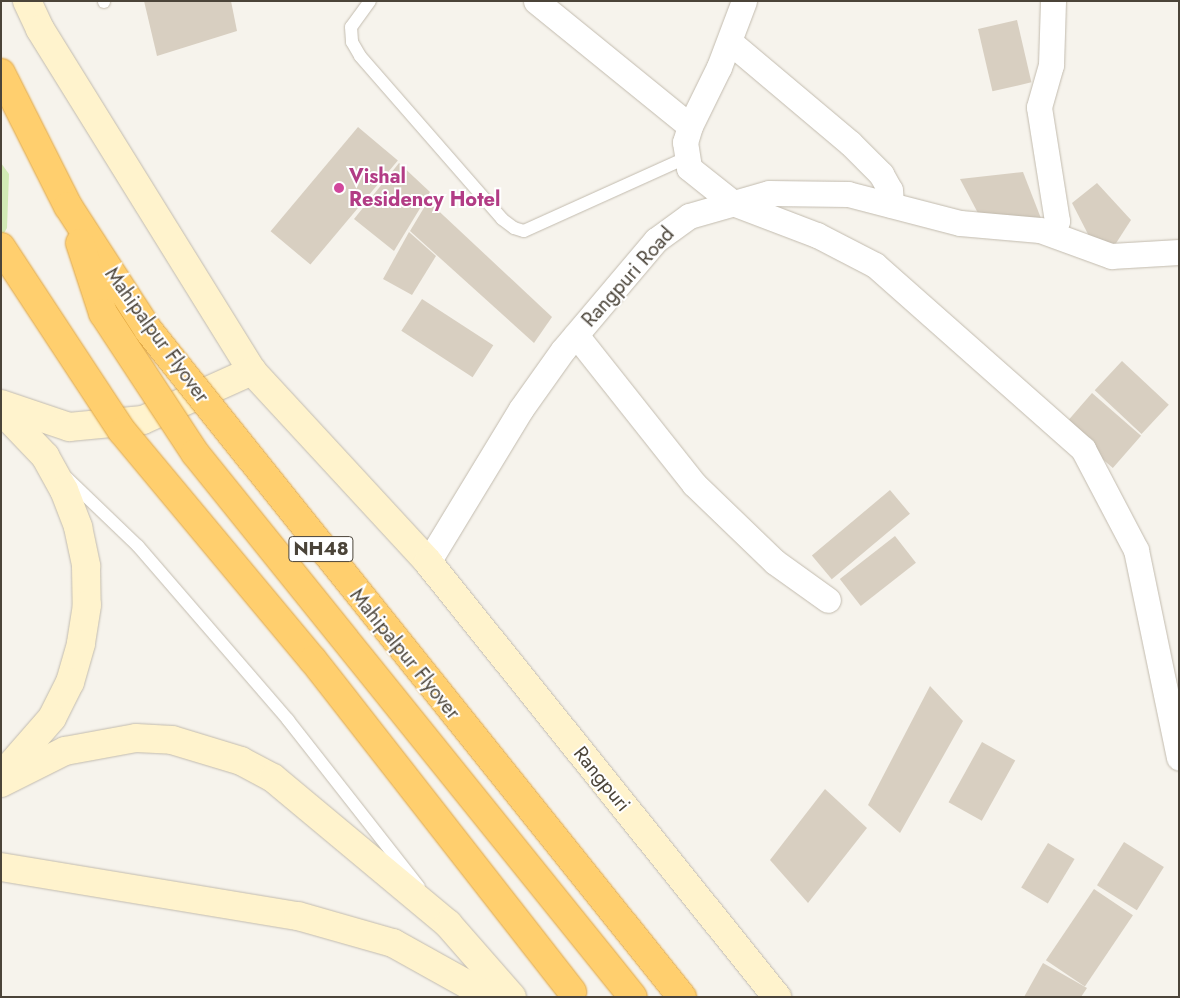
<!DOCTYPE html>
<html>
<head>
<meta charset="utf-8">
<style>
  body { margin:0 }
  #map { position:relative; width:1180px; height:998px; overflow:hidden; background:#f6f3ec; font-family:Jost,sans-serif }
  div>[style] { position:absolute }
  .green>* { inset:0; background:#d2eab5 }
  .building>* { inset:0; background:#d8cfc1; transform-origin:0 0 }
  .roads { filter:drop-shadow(0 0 1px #c2bbae) drop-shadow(0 0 1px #c2bbae) }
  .lane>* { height:12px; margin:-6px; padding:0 6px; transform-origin:6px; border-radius:6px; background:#fff }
  .street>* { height:25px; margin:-12.5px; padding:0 12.5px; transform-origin:12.5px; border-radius:12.5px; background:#fff }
  .secondary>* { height:28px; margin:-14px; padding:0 14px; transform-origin:14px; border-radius:14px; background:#fff3cd }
  .bridges { filter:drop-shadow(0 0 1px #e0a43c) drop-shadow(0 0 1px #e0a43c) }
  .highway-bridge>* { height:28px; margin:-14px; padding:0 14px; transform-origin:14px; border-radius:14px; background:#ffcf6e }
  .dots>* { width:14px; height:14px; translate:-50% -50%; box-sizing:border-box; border:2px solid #fff; border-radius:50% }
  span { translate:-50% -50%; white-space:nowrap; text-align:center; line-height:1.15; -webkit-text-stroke:4px #fff; paint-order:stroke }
  .shield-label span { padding:1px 4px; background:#fff; border:1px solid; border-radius:4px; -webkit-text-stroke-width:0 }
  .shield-label { font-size:19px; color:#4b4439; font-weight:700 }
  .hotel-label { font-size:20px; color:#b23c85; font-weight:700 }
  .left { translate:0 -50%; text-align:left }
  .street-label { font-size:20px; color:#4b4439 }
  .frame { position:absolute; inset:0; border:2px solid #4b4439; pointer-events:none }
</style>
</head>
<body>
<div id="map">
  <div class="green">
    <i style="clip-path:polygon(1px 163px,9px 174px,7px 228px,1px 238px)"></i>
  </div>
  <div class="building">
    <i style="clip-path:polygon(144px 1px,231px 1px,237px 31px,157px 56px)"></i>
    <i style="left:1017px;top:20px;width:64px;height:40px;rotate:77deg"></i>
    <i style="left:358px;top:127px;width:52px;height:136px;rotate:40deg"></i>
    <i style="clip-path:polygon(399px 163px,430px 192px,394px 251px,354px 219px)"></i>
    <i style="clip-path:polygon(1023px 172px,1042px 221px,980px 217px,960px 179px)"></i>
    <i style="clip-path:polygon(1097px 183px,1131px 220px,1111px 251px,1091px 240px,1072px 203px)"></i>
    <i style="clip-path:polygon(428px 201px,552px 317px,534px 343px,410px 231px)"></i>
    <i style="clip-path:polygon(409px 232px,436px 256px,412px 295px,383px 279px)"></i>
    <i style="left:422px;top:299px;width:85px;height:38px;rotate:33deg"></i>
    <i style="left:1122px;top:361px;width:64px;height:40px;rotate:43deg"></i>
    <i style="left:1092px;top:393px;width:65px;height:43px;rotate:41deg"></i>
    <i style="left:890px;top:490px;width:31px;height:102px;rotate:50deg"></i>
    <i style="left:895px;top:536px;width:34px;height:70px;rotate:52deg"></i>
    <i style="clip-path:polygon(930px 686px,963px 721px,900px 833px,868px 805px)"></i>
    <i style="left:982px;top:742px;width:38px;height:69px;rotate:29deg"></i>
    <i style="clip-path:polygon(825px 789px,867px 828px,808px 903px,770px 860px)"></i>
    <i style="left:1124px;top:842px;width:47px;height:51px;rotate:32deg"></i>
    <i style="left:1048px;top:843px;width:31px;height:52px;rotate:31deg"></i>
    <i style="left:1094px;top:889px;width:47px;height:86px;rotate:34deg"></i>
    <i style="clip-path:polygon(1043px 963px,1087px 988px,1081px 997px,1024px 997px)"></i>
  </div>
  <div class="roads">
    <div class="lane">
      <i style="left:104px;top:1px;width:1px;rotate:90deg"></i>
      <i style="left:370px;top:1px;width:32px;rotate:126deg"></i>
      <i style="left:351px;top:27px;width:15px;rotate:86deg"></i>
      <i style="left:352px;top:42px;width:16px;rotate:60deg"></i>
      <i style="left:360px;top:56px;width:216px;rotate:48.9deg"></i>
      <i style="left:502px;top:219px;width:15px;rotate:37deg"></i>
      <i style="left:514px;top:228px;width:10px;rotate:17deg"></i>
      <i style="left:524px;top:231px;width:178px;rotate:-24.3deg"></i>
      <i style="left:67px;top:478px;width:98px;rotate:43.8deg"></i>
      <i style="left:138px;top:546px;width:230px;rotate:49.2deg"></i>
      <i style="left:288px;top:720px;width:212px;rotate:51.9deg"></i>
    </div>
    <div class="street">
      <i style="left:536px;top:1px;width:198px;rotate:39.1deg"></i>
      <i style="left:744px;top:1px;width:71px;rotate:110.7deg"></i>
      <i style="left:719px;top:67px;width:66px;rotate:116.2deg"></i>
      <i style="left:690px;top:126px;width:17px;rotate:107deg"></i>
      <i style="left:685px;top:142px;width:26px;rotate:81deg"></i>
      <i style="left:689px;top:168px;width:56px;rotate:38.5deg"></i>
      <i style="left:733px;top:203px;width:90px;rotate:20.9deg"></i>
      <i style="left:817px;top:235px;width:65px;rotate:27.3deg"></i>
      <i style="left:875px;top:265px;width:278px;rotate:41.5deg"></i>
      <i style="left:1083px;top:449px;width:114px;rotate:62.3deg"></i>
      <i style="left:1136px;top:550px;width:212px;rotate:78.3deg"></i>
      <i style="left:730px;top:42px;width:157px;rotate:40.1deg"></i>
      <i style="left:850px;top:143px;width:44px;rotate:45deg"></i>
      <i style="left:881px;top:174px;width:18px;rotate:61deg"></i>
      <i style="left:890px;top:190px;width:15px;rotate:86deg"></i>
      <i style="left:1050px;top:233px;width:14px;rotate:-60deg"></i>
      <i style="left:1057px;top:221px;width:115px;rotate:-99deg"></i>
      <i style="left:1039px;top:107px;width:44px;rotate:-74.1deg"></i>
      <i style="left:1051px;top:65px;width:64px;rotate:-88.2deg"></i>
      <i style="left:576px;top:335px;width:190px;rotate:51.6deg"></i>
      <i style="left:694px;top:484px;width:112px;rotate:43.9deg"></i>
      <i style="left:775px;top:562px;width:65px;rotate:35.6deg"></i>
      <i style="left:428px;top:562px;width:179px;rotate:-58.7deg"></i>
      <i style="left:521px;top:409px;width:72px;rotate:-54.6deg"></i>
      <i style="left:563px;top:350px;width:144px;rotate:-49.8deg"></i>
      <i style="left:656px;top:240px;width:41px;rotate:-36deg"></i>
      <i style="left:689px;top:216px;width:83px;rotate:-16deg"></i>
      <i style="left:769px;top:193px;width:79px;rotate:0.7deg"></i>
      <i style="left:848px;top:194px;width:116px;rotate:14.5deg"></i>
      <i style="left:960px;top:223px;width:80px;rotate:5deg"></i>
      <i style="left:1040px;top:230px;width:76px;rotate:20.1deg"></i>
      <i style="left:1111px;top:256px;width:68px;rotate:-3.4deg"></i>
    </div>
    <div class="secondary">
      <i style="left:27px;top:1px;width:31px;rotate:65deg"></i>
      <i style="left:40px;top:29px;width:402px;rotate:58.2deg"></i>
      <i style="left:252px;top:371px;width:260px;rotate:47.3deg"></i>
      <i style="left:428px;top:562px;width:558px;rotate:51.26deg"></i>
      <i style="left:1px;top:404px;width:72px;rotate:18.7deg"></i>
      <i style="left:69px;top:427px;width:74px;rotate:-5.4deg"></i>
      <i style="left:143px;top:420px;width:120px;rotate:-24.2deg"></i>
      <i style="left:1px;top:410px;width:64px;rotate:46.3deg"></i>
      <i style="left:45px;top:456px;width:39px;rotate:61deg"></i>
      <i style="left:64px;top:490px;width:40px;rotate:69deg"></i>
      <i style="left:78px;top:527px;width:40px;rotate:78deg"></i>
      <i style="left:86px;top:566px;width:39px;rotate:89deg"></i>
      <i style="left:87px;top:605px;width:39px;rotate:99deg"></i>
      <i style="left:81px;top:644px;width:40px;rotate:106deg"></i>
      <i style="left:70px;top:682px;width:40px;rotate:116.6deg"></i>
      <i style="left:52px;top:718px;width:73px;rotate:131.1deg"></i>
      <i style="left:1px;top:783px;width:72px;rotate:-26.6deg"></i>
      <i style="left:65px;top:751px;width:72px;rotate:-10.4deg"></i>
      <i style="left:136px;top:738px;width:36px;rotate:3deg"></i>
      <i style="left:172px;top:740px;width:72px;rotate:16.9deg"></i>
      <i style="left:241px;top:761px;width:36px;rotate:28deg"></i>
      <i style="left:273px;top:778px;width:228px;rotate:39.8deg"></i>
      <i style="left:448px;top:924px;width:97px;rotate:48.8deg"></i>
      <i style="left:1px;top:867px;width:301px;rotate:9.4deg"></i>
      <i style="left:298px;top:916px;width:99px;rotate:15.9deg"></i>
      <i style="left:393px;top:943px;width:111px;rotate:29.1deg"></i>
    </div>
  </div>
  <div class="bridges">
    <div class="highway-bridge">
      <i style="left:1px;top:73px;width:149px;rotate:63.3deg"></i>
      <i style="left:68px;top:206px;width:149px;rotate:57.1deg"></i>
      <i style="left:149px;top:331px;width:853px;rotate:51.33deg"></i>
      <i style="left:80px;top:243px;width:74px;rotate:71.8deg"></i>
      <i style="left:103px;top:313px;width:168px;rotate:56.7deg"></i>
      <i style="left:195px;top:453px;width:698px;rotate:51.16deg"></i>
      <i style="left:1px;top:247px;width:220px;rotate:56.7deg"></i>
      <i style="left:122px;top:431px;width:298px;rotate:50.2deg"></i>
      <i style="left:313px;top:660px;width:421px;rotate:52deg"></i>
    </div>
  </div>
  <div class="dots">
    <i style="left:339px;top:188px;background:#d1479c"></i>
  </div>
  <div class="shield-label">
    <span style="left:321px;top:549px">NH48</span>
  </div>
  <div class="hotel-label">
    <span class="left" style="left:349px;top:188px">Vishal<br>Residency Hotel</span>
  </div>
  <div class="street-label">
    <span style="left:628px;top:277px;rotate:-48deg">Rangpuri Road</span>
    <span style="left:157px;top:335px;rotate:54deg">Mahipalpur Flyover</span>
    <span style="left:405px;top:654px;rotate:51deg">Mahipalpur Flyover</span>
    <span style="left:602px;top:779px;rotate:51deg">Rangpuri</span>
  </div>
  <div class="frame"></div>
</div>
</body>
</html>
